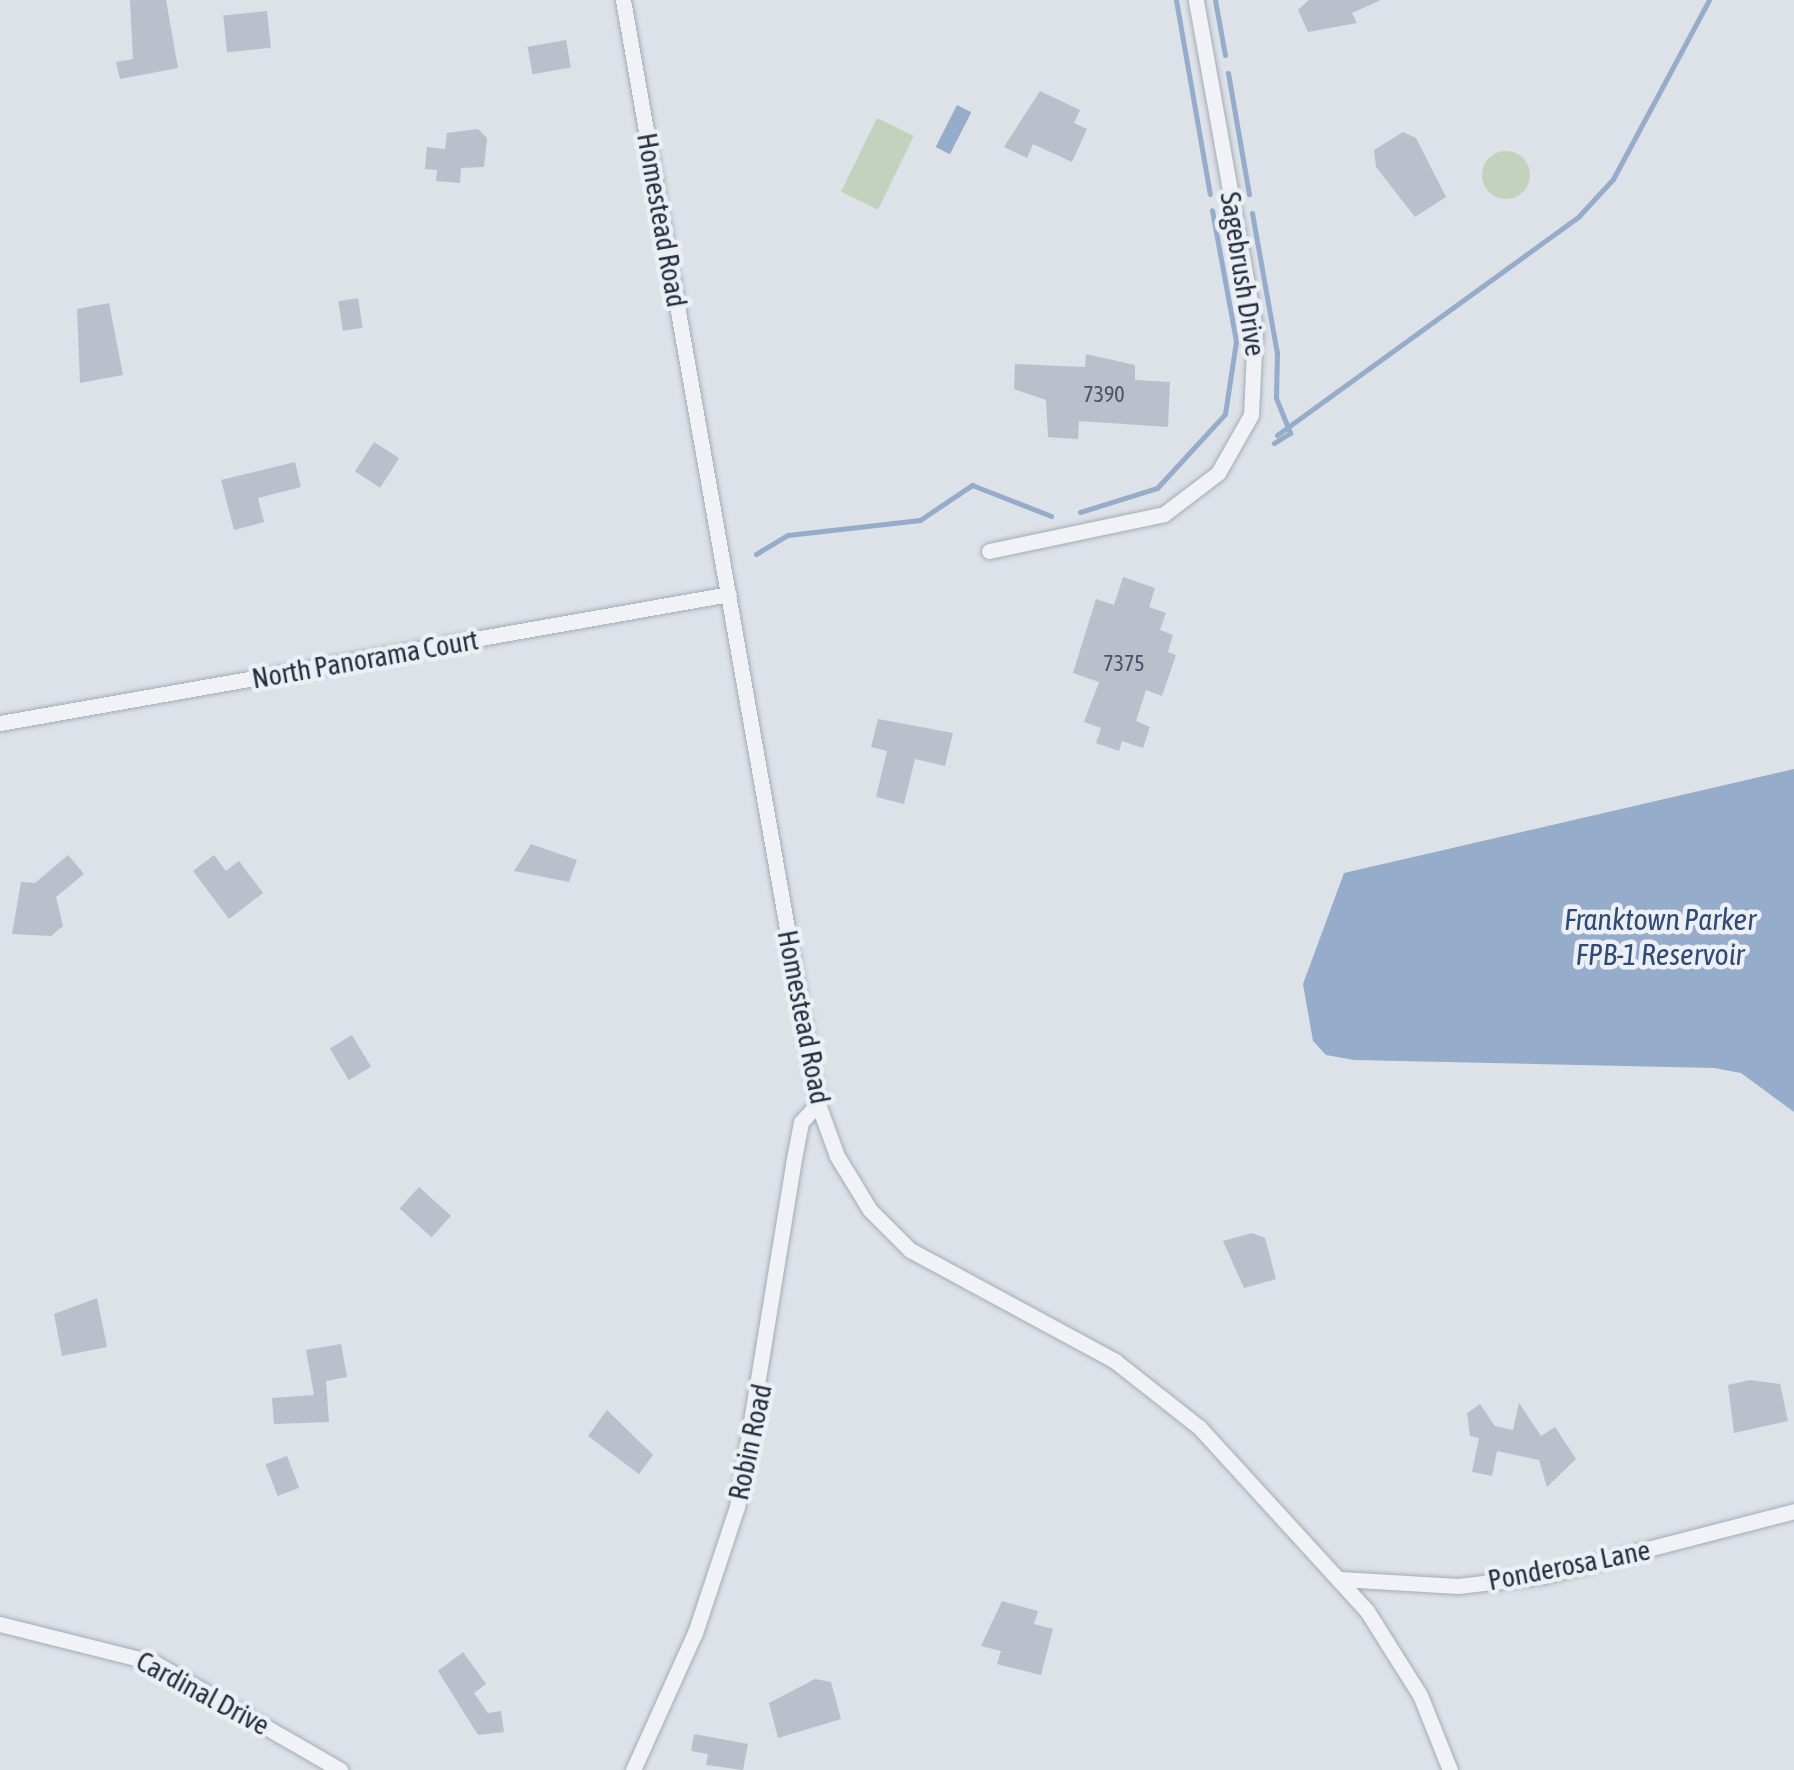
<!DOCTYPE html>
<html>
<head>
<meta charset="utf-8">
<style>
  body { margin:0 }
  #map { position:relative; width:1794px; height:1770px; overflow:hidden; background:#dde1e8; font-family:"Asap Condensed",sans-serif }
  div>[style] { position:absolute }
  .green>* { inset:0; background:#c2d2bd; transform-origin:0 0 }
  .round { border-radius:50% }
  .water>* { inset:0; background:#95acca; transform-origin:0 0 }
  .stream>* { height:5px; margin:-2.5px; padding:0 2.5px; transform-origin:2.5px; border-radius:2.5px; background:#95acca }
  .building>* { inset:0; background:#babfcb; transform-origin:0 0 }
  .roads { filter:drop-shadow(0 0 2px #a6abb5) drop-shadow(0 0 2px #a6abb5) }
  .minor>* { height:15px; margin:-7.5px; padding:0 7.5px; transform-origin:7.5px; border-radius:7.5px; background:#f0f2f6 }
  span { translate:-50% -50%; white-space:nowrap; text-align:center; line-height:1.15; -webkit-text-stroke:9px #ecf0f5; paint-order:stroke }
  .number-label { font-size:22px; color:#4b5262 }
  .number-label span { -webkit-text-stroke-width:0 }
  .street-label { font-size:28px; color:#262d3f }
  .water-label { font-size:30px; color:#2e4a75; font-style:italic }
</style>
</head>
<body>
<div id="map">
  <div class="green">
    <i style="left:877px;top:118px;width:41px;height:82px;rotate:26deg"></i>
    <i class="round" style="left:1482px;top:151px;width:48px;height:48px"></i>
  </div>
  <div class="water">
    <i style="left:957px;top:105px;width:16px;height:47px;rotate:27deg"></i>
    <i style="clip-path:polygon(1794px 769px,1794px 1112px,1741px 1073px,1714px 1068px,1354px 1060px,1326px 1055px,1313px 1041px,1303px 984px,1344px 873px)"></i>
  </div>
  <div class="stream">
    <i style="left:1176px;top:0;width:197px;rotate:80.1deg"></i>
    <i style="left:1215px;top:0;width:56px;rotate:79.7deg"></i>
    <i style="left:1228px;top:73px;width:123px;rotate:80.2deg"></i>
    <i style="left:1252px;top:213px;width:142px;rotate:79.9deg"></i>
    <i style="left:1277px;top:353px;width:45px;rotate:91.3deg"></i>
    <i style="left:1276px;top:398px;width:38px;rotate:68deg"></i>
    <i style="left:1290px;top:433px;width:19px;rotate:148deg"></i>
    <i style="left:1277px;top:435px;width:373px;rotate:-35.9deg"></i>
    <i style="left:1579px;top:216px;width:50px;rotate:-47.4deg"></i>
    <i style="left:1613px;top:179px;width:203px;rotate:-61.8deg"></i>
    <i style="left:1080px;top:512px;width:81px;rotate:-17.3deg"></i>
    <i style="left:1157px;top:488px;width:100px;rotate:-47.4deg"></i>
    <i style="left:1225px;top:414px;width:74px;rotate:-81.4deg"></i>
    <i style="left:1236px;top:341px;width:133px;rotate:-100.4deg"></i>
    <i style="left:756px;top:554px;width:37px;rotate:-31deg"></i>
    <i style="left:788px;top:535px;width:133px;rotate:-6.5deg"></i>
    <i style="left:920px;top:520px;width:63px;rotate:-33.9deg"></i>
    <i style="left:972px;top:485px;width:85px;rotate:21.4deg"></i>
  </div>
  <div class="building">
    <i style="clip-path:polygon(130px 0,166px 0,178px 68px,120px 79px,116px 62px,133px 59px)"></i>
    <i style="clip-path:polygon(1309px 0,1381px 0,1352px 13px,1357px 23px,1308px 32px,1298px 10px)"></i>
    <i style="left:267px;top:11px;width:37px;height:44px;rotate:84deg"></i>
    <i style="left:566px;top:40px;width:28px;height:39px;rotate:80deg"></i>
    <i style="clip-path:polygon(1040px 91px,1080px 110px,1074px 123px,1087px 129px,1072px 162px,1033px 144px,1027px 158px,1004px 147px)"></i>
    <i style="clip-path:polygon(478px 129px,487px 138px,484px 167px,461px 168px,460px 183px,436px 181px,437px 170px,425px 169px,427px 147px,445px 149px,447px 133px)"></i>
    <i style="clip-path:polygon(1403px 132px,1416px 138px,1446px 197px,1415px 217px,1376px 167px,1374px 150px)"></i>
    <i style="left:358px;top:298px;width:30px;height:20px;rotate:81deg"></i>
    <i style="clip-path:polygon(109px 303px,123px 375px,80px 383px,77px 309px)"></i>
    <i style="clip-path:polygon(1086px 354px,1135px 365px,1135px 380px,1170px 382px,1168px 427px,1079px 421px,1078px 439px,1048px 437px,1046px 400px,1014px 389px,1015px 364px,1085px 367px)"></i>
    <i style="left:374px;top:442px;width:30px;height:35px;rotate:33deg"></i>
    <i style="clip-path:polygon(295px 462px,301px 487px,258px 498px,264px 522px,234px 530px,221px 480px)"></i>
    <i style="clip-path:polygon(1123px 577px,1155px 588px,1149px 607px,1166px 613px,1160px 630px,1173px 635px,1168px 652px,1176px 655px,1162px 696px,1146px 690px,1136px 721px,1150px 727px,1143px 748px,1122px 741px,1119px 751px,1096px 743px,1101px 728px,1084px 722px,1099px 682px,1073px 673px,1096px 599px,1114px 605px)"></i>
    <i style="clip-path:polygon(878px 719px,953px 733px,945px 766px,915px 759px,904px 804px,876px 797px,887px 751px,871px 747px)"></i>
    <i style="clip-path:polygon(531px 844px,577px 860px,569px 882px,514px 871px)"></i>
    <i style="clip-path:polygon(68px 855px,84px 874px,56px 897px,63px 926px,51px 936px,12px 934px,21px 882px,35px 883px)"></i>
    <i style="clip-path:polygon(214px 855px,226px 871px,239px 861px,263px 893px,229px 919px,193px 871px)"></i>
    <i style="left:352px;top:1035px;width:37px;height:26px;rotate:59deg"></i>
    <i style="left:419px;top:1187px;width:43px;height:29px;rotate:42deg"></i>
    <i style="clip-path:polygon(1252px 1233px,1265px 1238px,1276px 1279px,1244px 1288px,1223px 1241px)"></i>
    <i style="clip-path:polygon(97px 1298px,107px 1347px,62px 1356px,54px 1314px)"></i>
    <i style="clip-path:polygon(341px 1344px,347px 1377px,326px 1381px,329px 1422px,274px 1424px,272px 1398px,314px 1395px,306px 1350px)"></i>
    <i style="clip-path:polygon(1750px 1380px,1780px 1384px,1788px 1421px,1734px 1433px,1728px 1385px)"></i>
    <i style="clip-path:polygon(1519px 1403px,1541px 1436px,1555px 1427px,1576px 1459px,1547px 1487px,1539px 1460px,1497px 1451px,1492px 1476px,1472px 1472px,1479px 1438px,1470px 1436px,1467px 1413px,1480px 1404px,1495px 1426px,1513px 1430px)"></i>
    <i style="clip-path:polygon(607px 1410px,653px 1455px,639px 1474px,588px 1436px)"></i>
    <i style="left:287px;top:1456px;width:34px;height:23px;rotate:69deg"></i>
    <i style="clip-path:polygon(1002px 1601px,1038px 1611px,1034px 1624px,1053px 1629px,1041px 1675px,997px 1664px,1001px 1651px,981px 1646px)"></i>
    <i style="clip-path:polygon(463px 1652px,486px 1684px,474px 1693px,488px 1713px,501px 1711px,504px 1732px,478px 1735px,438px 1671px)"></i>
    <i style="clip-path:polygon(815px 1679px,831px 1682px,841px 1719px,778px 1738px,769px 1703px)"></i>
    <i style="clip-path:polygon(694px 1734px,748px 1744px,743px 1770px,706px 1765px,708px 1754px,691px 1751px)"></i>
  </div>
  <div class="roads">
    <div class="minor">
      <i style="left:623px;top:0;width:1121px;rotate:79.98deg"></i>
      <i style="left:818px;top:1104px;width:55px;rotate:69.9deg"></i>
      <i style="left:837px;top:1156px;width:63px;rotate:58.6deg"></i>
      <i style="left:870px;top:1210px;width:57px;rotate:45deg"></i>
      <i style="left:910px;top:1250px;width:233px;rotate:28.4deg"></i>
      <i style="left:1115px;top:1361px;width:107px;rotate:38.2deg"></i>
      <i style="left:1199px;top:1427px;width:249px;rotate:47.6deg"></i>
      <i style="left:1367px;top:1611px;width:99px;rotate:57.8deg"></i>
      <i style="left:1420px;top:1695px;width:81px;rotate:68.2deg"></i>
      <i style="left:989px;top:551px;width:179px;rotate:-11.9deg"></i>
      <i style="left:1164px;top:514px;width:68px;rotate:-37.2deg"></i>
      <i style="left:1218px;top:473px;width:67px;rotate:-60.4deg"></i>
      <i style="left:1251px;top:415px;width:86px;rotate:-87.3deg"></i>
      <i style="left:1255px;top:329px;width:334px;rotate:-100.2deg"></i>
      <i style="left:0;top:723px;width:740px;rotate:-10.03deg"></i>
      <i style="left:1340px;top:1579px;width:118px;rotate:3.4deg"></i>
      <i style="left:1458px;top:1586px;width:86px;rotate:-6.7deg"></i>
      <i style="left:1543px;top:1576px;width:259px;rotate:-14.5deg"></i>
      <i style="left:0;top:1624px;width:160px;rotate:14.1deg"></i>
      <i style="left:155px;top:1663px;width:214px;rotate:30deg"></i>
      <i style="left:633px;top:1770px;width:150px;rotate:-65.7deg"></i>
      <i style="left:695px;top:1633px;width:133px;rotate:-71.6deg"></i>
      <i style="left:737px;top:1507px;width:348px;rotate:-80.7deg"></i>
      <i style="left:793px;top:1164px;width:43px;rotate:-79.2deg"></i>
      <i style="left:801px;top:1122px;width:25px;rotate:-47deg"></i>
    </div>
  </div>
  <div class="number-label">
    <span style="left:1104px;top:395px">7390</span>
    <span style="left:1124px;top:664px">7375</span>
  </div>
  <div class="street-label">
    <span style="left:662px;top:220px;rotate:80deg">Homestead Road</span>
    <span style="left:1243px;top:274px;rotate:81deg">Sagebrush Drive</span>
    <span style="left:365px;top:659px;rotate:-10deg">North Panorama Court</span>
    <span style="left:804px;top:1017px;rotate:79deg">Homestead Road</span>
    <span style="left:750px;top:1442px;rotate:-78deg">Robin Road</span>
    <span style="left:1569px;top:1565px;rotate:-11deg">Ponderosa Lane</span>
    <span style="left:203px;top:1693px;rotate:28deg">Cardinal Drive</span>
  </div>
  <div class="water-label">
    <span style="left:1660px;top:936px">Franktown Parker<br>FPB-1 Reservoir</span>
  </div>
</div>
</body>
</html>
